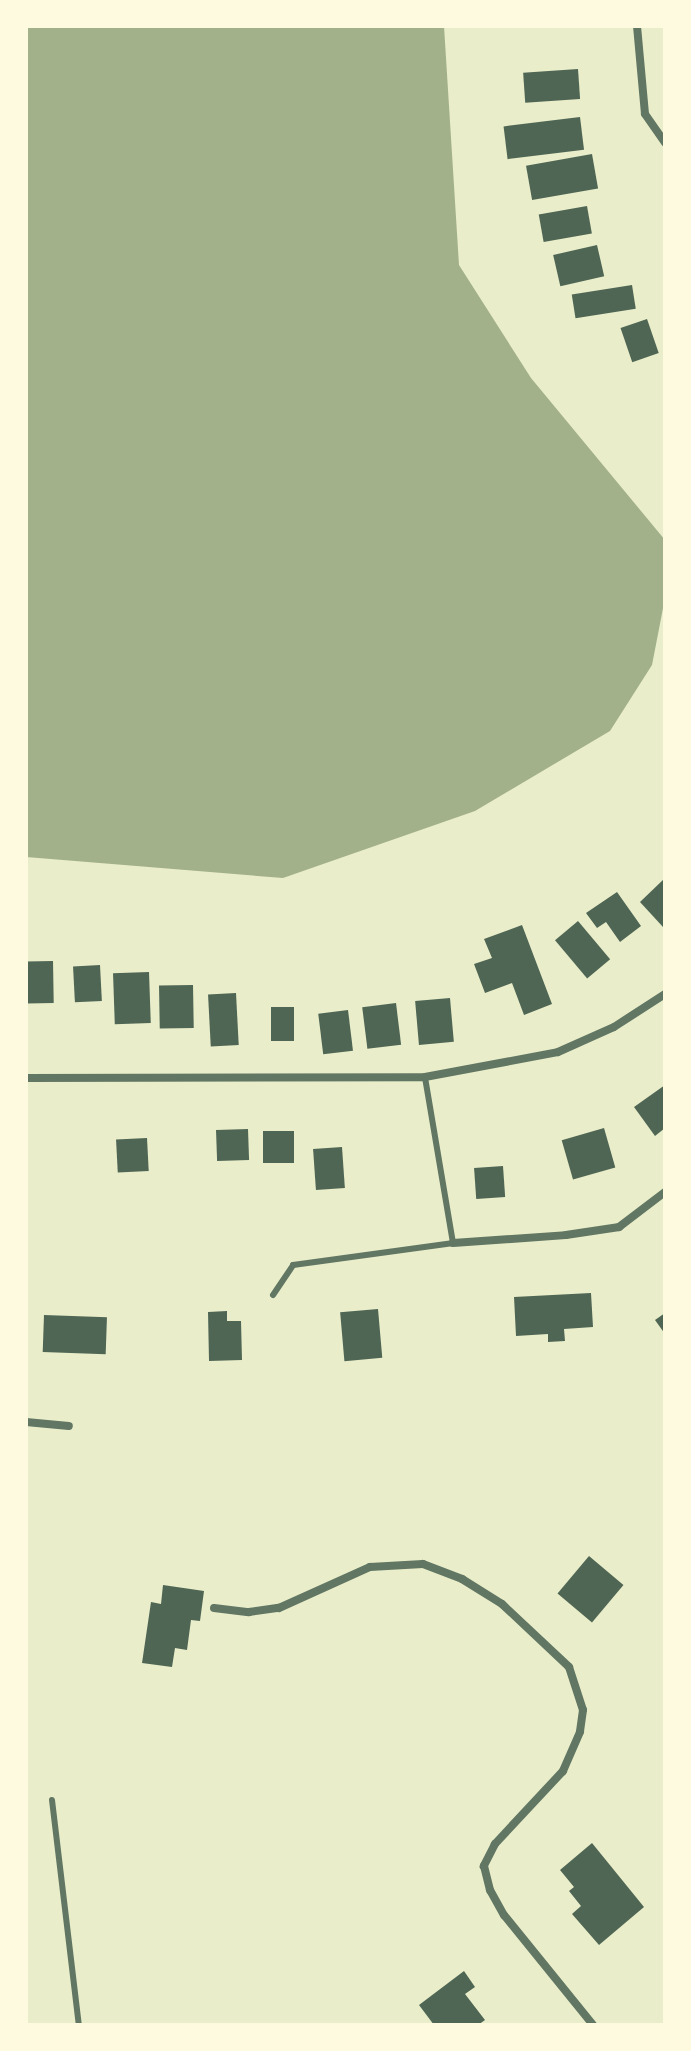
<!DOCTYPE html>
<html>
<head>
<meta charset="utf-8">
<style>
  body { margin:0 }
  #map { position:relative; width:691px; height:2051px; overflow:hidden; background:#e9edc9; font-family:Montserrat,sans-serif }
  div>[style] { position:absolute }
  .water>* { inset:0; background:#a3b18a }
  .building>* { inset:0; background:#4f6655; transform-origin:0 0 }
  .service>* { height:6px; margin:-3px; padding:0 3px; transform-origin:3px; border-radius:3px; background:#617663 }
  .minor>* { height:8px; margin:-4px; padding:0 4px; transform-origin:4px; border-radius:4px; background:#617663 }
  span { translate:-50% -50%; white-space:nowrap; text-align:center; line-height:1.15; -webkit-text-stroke:6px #fefae0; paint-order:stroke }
  .frame { position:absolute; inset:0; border:28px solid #fefae0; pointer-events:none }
</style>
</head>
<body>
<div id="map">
  <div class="water">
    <i style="clip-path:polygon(26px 26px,444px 26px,459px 265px,531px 378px,665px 540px,665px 598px,652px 665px,610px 731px,475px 811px,283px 878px,26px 857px)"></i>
  </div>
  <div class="building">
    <i style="left:578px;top:69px;width:30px;height:55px;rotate:86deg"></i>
    <i style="left:580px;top:117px;width:33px;height:77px;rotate:83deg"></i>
    <i style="left:592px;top:154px;width:35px;height:67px;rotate:80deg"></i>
    <i style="left:587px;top:206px;width:28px;height:49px;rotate:80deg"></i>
    <i style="left:597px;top:245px;width:32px;height:45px;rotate:77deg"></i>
    <i style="left:632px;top:285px;width:24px;height:61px;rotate:81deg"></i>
    <i style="left:647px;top:319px;width:36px;height:28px;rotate:71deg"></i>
    <i style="clip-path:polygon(665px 878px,665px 925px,663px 927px,640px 902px)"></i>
    <i style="clip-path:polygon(617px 892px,641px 926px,620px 942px,606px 922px,597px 928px,586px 913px)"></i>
    <i style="left:578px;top:921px;width:50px;height:30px;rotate:50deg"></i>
    <i style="clip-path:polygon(522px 925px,552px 1004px,524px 1015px,512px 983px,485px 993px,474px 964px,492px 958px,484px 939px)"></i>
    <i style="left:53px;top:961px;width:42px;height:27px;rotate:89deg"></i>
    <i style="left:100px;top:965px;width:36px;height:27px;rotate:87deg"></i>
    <i style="left:149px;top:972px;width:51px;height:36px;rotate:88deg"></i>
    <i style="left:193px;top:985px;width:43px;height:34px;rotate:89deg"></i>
    <i style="left:236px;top:993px;width:52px;height:28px;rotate:87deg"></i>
    <i style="left:450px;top:998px;width:44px;height:35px;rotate:85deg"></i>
    <i style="left:396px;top:1003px;width:42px;height:34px;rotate:83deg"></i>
    <i style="left:271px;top:1007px;width:23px;height:34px"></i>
    <i style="left:348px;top:1010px;width:41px;height:30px;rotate:83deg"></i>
    <i style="clip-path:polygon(665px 1085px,665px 1128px,655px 1136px,634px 1107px)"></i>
    <i style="left:604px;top:1128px;width:41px;height:44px;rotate:74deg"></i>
    <i style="left:248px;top:1129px;width:31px;height:32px;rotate:88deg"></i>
    <i style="left:263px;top:1131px;width:31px;height:32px"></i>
    <i style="left:147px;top:1138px;width:33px;height:31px;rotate:87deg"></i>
    <i style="left:342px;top:1147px;width:41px;height:29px;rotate:86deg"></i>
    <i style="left:503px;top:1166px;width:31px;height:29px;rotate:86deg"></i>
    <i style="clip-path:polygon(591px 1293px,593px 1327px,564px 1329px,565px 1341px,548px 1342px,548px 1334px,516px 1336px,514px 1297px)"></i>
    <i style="left:378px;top:1309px;width:49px;height:38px;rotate:85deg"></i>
    <i style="clip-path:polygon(227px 1311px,227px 1321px,241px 1321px,242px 1360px,209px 1361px,208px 1312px)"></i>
    <i style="clip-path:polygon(665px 1313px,665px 1334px,655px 1320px)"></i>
    <i style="left:44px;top:1315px;width:63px;height:37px;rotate:2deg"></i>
    <i style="left:589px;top:1556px;width:45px;height:49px;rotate:40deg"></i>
    <i style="clip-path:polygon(163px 1585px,204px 1591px,200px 1621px,191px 1620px,187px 1650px,175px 1648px,172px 1667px,142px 1663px,151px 1602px,161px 1604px)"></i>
    <i style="clip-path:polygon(592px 1843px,644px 1907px,599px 1945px,572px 1914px,581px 1906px,569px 1891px,574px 1887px,560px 1870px)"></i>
    <i style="clip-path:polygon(464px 1971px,475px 1987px,465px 1994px,485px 2020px,478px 2025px,434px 2025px,419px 2005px)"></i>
  </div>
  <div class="service">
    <i style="left:273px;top:1295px;width:36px;rotate:-56deg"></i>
    <i style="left:293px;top:1265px;width:162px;rotate:-7.8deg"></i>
    <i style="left:453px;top:1243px;width:168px;rotate:-99.6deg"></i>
    <i style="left:52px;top:1800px;width:227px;rotate:83.2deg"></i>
  </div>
  <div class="minor">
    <i style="left:637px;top:26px;width:88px;rotate:84.8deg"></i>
    <i style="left:645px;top:114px;width:35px;rotate:55deg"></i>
    <i style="left:26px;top:1078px;width:399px;rotate:-0.1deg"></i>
    <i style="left:425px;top:1077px;width:135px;rotate:-10.6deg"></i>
    <i style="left:558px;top:1052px;width:61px;rotate:-24.1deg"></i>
    <i style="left:614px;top:1027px;width:61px;rotate:-32.9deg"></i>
    <i style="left:453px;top:1243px;width:113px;rotate:-4deg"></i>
    <i style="left:566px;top:1235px;width:54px;rotate:-8.6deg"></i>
    <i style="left:619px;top:1227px;width:58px;rotate:-37.3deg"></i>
    <i style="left:26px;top:1422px;width:43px;rotate:5.3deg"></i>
    <i style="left:214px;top:1608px;width:35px;rotate:7deg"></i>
    <i style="left:249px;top:1612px;width:30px;rotate:-8deg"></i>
    <i style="left:279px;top:1608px;width:100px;rotate:-24.3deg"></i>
    <i style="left:370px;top:1567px;width:53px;rotate:-3.2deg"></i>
    <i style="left:423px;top:1564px;width:42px;rotate:21deg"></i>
    <i style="left:462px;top:1579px;width:47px;rotate:32deg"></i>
    <i style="left:502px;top:1604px;width:92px;rotate:43.2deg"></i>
    <i style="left:569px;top:1667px;width:45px;rotate:72deg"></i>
    <i style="left:583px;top:1710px;width:22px;rotate:98deg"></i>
    <i style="left:580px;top:1732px;width:43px;rotate:113.6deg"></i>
    <i style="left:563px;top:1771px;width:100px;rotate:133deg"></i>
    <i style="left:495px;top:1844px;width:25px;rotate:117deg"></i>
    <i style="left:484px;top:1866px;width:25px;rotate:76deg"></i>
    <i style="left:490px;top:1890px;width:29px;rotate:61deg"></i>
    <i style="left:504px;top:1915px;width:141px;rotate:51deg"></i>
  </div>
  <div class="frame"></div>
</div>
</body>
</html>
